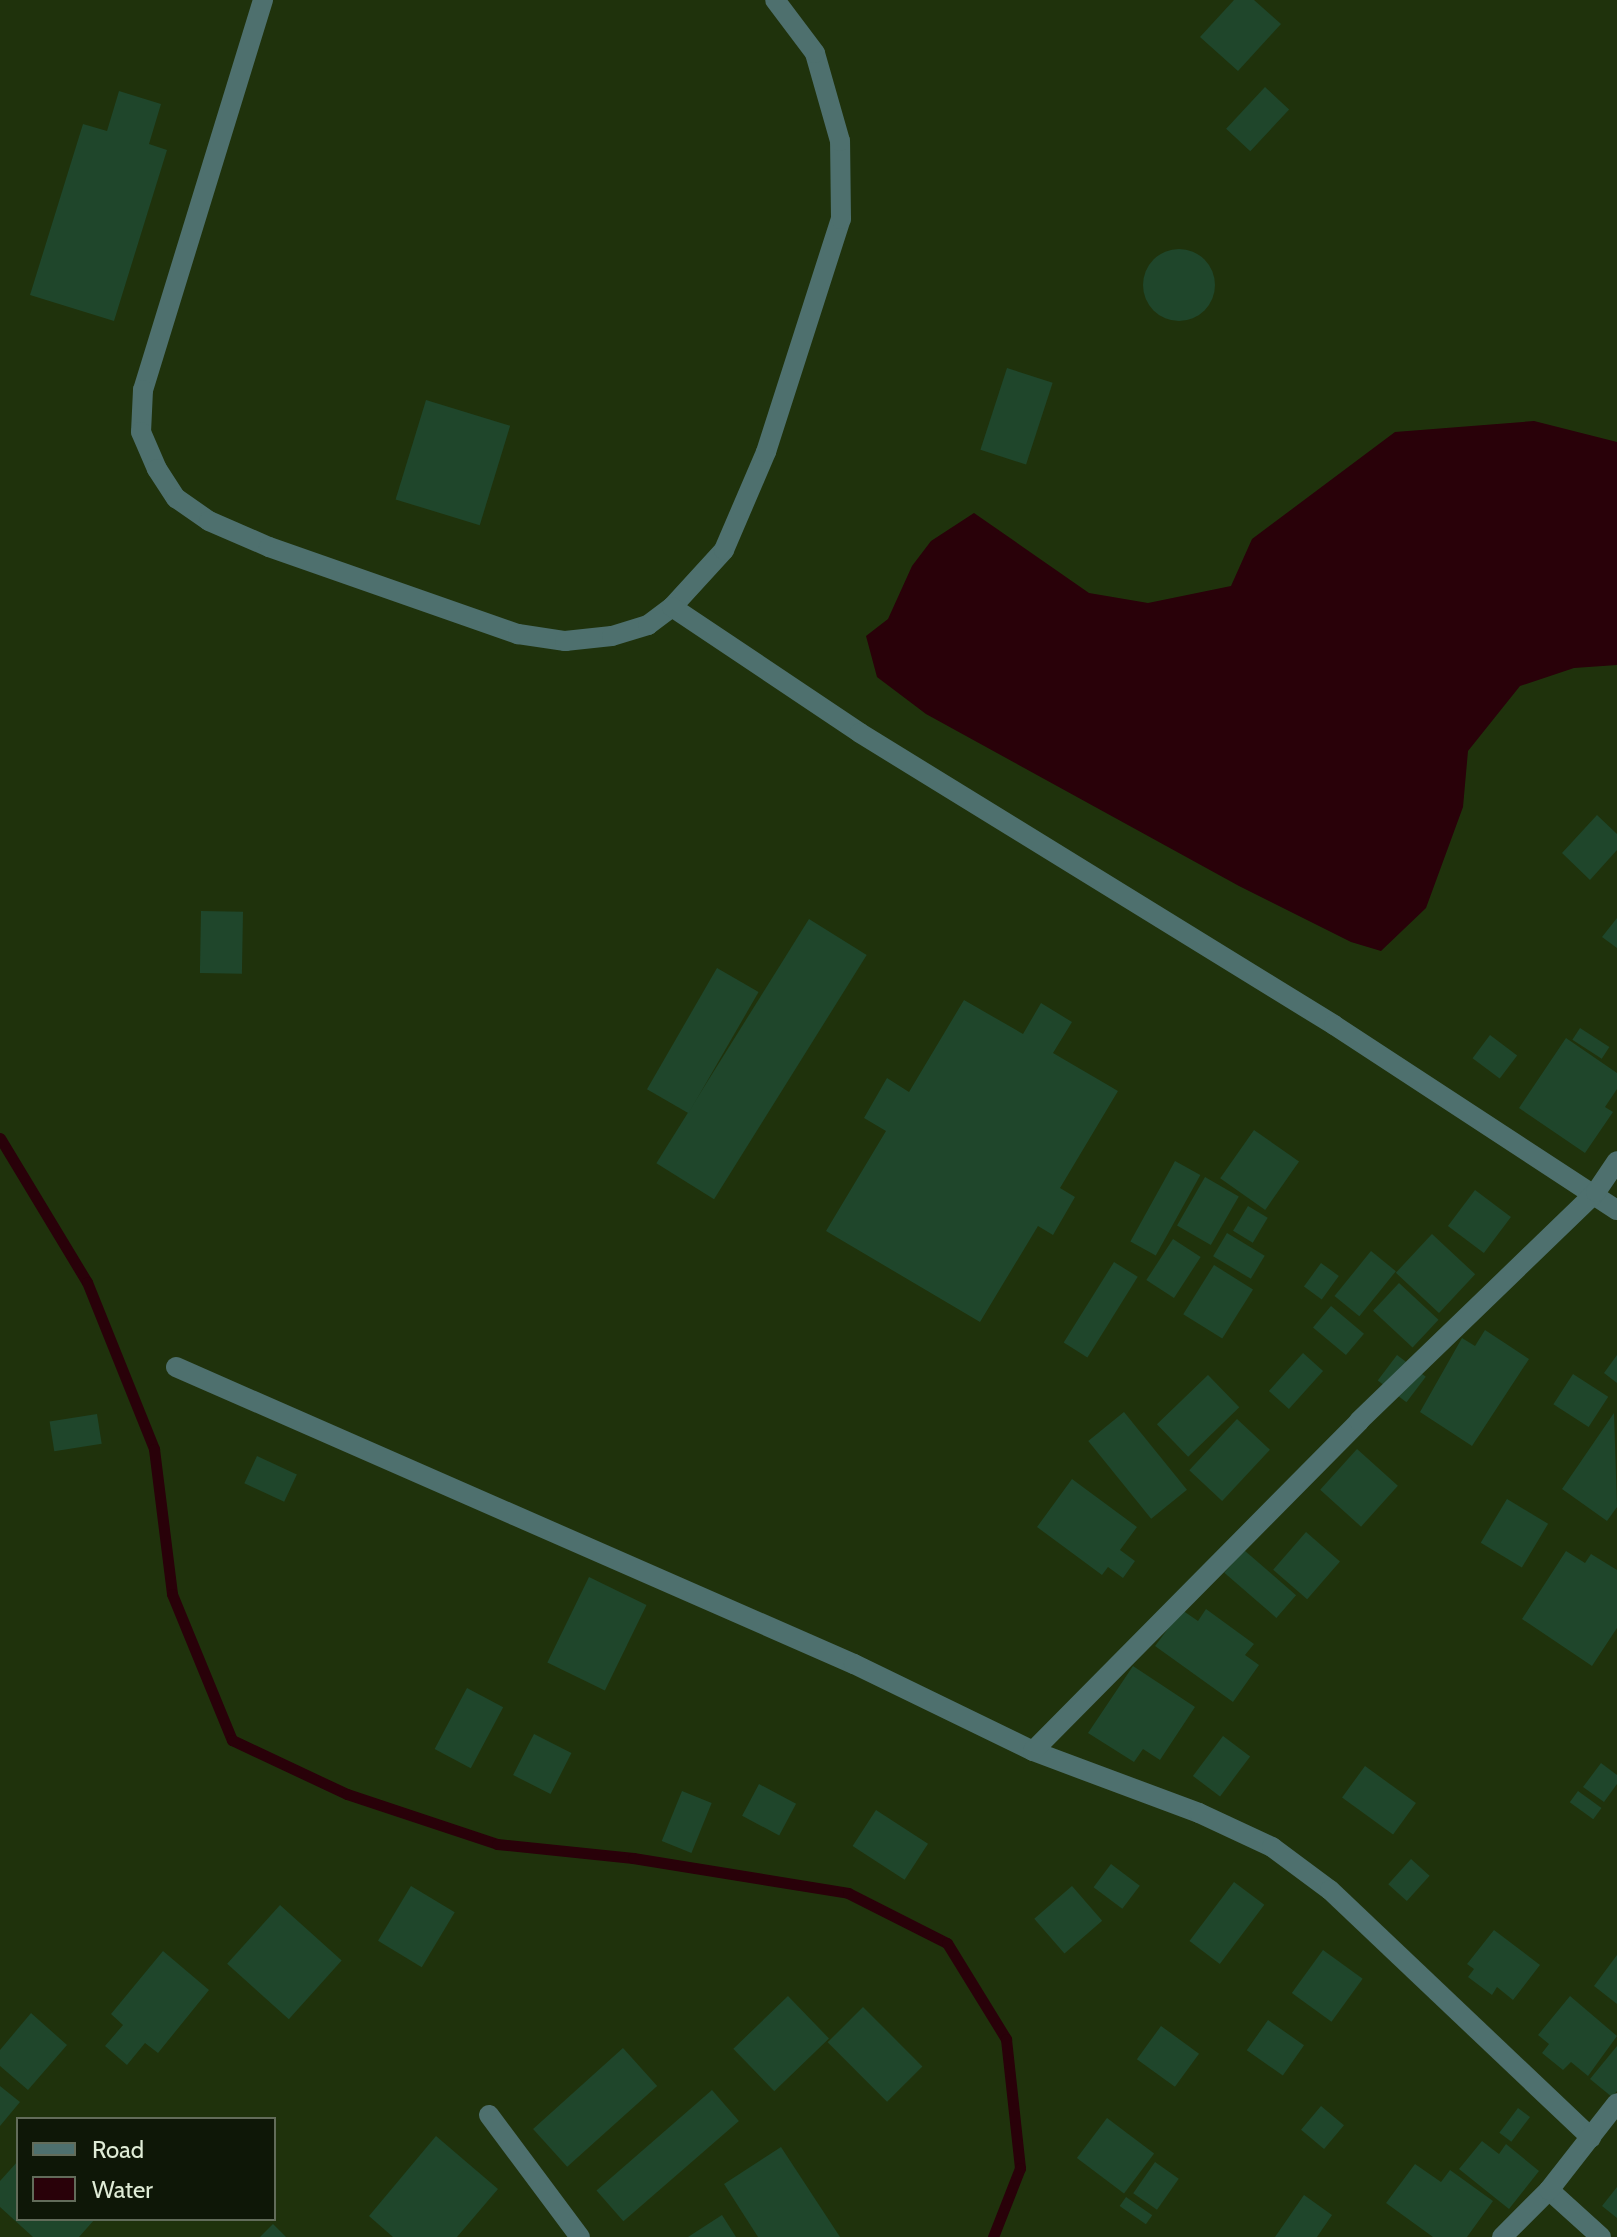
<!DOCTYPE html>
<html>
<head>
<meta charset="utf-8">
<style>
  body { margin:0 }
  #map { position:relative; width:1617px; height:2237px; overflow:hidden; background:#1f320c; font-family:Cabin,sans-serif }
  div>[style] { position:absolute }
  .water>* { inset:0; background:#290109 }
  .stream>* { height:11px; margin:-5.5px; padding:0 5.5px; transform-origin:5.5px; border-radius:5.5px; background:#290109 }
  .building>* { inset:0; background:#1f462b; transform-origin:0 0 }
  .round { border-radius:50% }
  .service>* { height:20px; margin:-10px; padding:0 10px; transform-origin:10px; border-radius:10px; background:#4e706e }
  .minor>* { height:20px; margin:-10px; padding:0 10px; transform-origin:10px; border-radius:10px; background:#4e706e }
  span { translate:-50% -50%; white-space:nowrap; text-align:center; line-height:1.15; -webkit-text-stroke:6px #0e1707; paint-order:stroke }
  .legend { position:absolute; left:16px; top:2117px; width:260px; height:104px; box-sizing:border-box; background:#0e1707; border:2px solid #626c5a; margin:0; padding:10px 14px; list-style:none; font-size:24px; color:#dfecd6 }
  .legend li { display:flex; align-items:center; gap:16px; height:40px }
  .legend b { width:40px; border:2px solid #626c5a }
</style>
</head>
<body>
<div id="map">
  <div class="water">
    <i style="clip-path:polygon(1534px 421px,1617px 442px,1617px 665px,1574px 668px,1520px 686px,1468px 751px,1463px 807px,1426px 908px,1381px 951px,1351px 942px,1239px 886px,926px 714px,877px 677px,866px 636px,888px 619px,912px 566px,931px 541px,974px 513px,1089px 593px,1148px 603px,1231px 586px,1252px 539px,1395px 432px)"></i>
  </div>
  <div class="stream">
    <i style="left:0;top:1138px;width:168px;rotate:58.9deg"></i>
    <i style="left:87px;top:1282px;width:180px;rotate:68.1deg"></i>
    <i style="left:154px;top:1449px;width:146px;rotate:82.9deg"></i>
    <i style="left:172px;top:1594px;width:158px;rotate:67.7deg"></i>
    <i style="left:232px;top:1740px;width:127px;rotate:25.2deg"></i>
    <i style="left:347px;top:1794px;width:158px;rotate:18.4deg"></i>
    <i style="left:497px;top:1844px;width:137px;rotate:5.9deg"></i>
    <i style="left:633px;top:1858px;width:218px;rotate:9.2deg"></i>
    <i style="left:848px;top:1893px;width:111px;rotate:26.8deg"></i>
    <i style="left:947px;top:1943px;width:113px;rotate:58.4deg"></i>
    <i style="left:1006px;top:2039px;width:130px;rotate:83.8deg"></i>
    <i style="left:1020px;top:2168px;width:74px;rotate:111.4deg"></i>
  </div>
  <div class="building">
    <i style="clip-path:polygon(1234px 0,1254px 0,1281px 24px,1238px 71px,1200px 37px)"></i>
    <i style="left:1265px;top:87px;width:33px;height:57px;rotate:43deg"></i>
    <i style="clip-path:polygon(119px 91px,161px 104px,149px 144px,167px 150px,114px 321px,30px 295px,83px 124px,107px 131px)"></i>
    <i class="round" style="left:1143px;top:249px;width:72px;height:72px"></i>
    <i style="left:1007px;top:368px;width:48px;height:86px;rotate:18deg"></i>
    <i style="left:426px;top:400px;width:88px;height:104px;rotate:17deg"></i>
    <i style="clip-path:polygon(1597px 815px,1617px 834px,1617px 850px,1590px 880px,1562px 853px)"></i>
    <i style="left:201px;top:911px;width:42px;height:62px;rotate:1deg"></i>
    <i style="clip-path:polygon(1617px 918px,1617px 948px,1602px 937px)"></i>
    <i style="left:809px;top:919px;width:68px;height:288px;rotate:32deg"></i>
    <i style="left:717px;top:968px;width:48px;height:140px;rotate:30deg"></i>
    <i style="clip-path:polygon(964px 1000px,1023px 1034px,1041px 1003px,1072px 1022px,1053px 1053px,1118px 1091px,1060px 1188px,1075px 1197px,1053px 1235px,1038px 1226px,980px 1322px,826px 1231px,886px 1131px,864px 1118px,887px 1078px,909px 1092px)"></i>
    <i style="left:1580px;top:1028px;width:35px;height:14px;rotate:33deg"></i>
    <i style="left:1490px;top:1035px;width:34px;height:29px;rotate:37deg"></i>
    <i style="clip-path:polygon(1566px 1038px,1617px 1073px,1617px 1089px,1605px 1107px,1613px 1112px,1585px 1153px,1519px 1108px)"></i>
    <i style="left:1254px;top:1130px;width:55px;height:59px;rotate:35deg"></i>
    <i style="left:1175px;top:1161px;width:29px;height:92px;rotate:29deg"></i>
    <i style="left:1205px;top:1177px;width:39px;height:56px;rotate:30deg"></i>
    <i style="left:1475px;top:1190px;width:45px;height:45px;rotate:37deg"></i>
    <i style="left:1248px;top:1206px;width:23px;height:29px;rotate:31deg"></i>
    <i style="left:1227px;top:1233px;width:44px;height:27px;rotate:31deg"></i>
    <i style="left:1432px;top:1234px;width:59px;height:53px;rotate:43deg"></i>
    <i style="left:1173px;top:1239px;width:33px;height:49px;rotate:33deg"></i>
    <i style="left:1371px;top:1251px;width:32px;height:58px;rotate:39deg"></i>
    <i style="left:1114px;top:1262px;width:28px;height:95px;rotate:32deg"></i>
    <i style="left:1321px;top:1263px;width:22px;height:29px;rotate:36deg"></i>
    <i style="left:1214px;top:1265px;width:46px;height:58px;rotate:32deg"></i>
    <i style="left:1399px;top:1283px;width:54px;height:38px;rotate:43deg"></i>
    <i style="left:1331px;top:1306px;width:43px;height:28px;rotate:40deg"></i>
    <i style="clip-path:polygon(1485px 1330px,1529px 1359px,1472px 1446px,1420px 1412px,1462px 1338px,1475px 1346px)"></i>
    <i style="left:1303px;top:1353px;width:27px;height:51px;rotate:42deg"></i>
    <i style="left:1397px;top:1355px;width:36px;height:32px;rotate:37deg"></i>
    <i style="clip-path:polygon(1617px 1355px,1617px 1383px,1604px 1373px)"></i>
    <i style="left:1573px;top:1374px;width:42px;height:36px;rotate:33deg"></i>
    <i style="left:1208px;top:1375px;width:45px;height:71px;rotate:46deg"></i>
    <i style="left:1124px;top:1412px;width:100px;height:46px;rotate:51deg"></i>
    <i style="clip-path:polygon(1614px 1413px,1617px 1507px,1607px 1521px,1562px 1489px)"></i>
    <i style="left:97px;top:1414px;width:30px;height:48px;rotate:81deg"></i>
    <i style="left:1237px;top:1419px;width:45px;height:70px;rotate:43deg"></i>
    <i style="left:1357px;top:1449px;width:55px;height:55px;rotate:42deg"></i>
    <i style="left:257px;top:1456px;width:44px;height:30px;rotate:25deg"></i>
    <i style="clip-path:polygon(1072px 1479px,1137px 1527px,1120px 1550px,1135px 1561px,1123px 1578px,1108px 1567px,1102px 1575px,1037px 1527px)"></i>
    <i style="left:1507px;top:1499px;width:48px;height:51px;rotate:31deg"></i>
    <i style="left:1306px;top:1532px;width:45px;height:50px;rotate:41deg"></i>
    <i style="left:1244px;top:1550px;width:69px;height:30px;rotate:41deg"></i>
    <i style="clip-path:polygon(1566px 1551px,1585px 1563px,1591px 1554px,1617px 1570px,1617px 1628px,1592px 1666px,1522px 1619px)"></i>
    <i style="left:589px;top:1577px;width:64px;height:95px;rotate:26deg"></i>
    <i style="clip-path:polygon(1206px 1609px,1254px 1644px,1245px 1655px,1259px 1665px,1233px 1702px,1155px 1646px,1182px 1610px,1198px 1621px)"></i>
    <i style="clip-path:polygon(1133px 1666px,1195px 1707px,1160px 1760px,1143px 1749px,1134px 1762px,1088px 1733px)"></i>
    <i style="left:467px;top:1688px;width:41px;height:69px;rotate:28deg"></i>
    <i style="left:534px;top:1734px;width:42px;height:46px;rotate:27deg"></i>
    <i style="left:1223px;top:1736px;width:34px;height:50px;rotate:37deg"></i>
    <i style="clip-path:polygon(1601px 1763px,1617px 1775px,1617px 1784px,1604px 1802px,1583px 1787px)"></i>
    <i style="left:1365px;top:1766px;width:63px;height:39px;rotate:36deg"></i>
    <i style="left:759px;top:1784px;width:42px;height:36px;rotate:28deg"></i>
    <i style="left:682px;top:1791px;width:32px;height:54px;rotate:22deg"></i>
    <i style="left:1578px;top:1791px;width:29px;height:14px;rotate:36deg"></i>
    <i style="left:876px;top:1810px;width:62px;height:43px;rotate:33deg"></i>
    <i style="left:1411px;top:1859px;width:25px;height:34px;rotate:42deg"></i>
    <i style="left:1111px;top:1864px;width:36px;height:29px;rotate:37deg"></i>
    <i style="left:1234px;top:1882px;width:38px;height:74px;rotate:37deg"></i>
    <i style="left:411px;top:1886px;width:51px;height:64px;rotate:31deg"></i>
    <i style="left:1072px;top:1886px;width:46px;height:50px;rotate:49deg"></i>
    <i style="left:280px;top:1905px;width:83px;height:79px;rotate:42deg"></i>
    <i style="clip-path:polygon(1494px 1930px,1540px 1965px,1513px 2000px,1497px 1987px,1492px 1995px,1468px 1977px,1474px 1969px,1467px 1964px)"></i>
    <i style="left:1323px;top:1950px;width:49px;height:53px;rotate:36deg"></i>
    <i style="clip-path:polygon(163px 1951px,209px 1990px,158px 2053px,145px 2043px,127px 2065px,105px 2046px,123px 2025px,111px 2014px)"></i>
    <i style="clip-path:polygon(1617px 1955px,1617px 2004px,1594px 1986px)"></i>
    <i style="left:788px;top:1996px;width:59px;height:76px;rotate:46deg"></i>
    <i style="clip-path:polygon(1570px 1996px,1617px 2036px,1588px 2076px,1571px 2062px,1563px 2070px,1542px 2053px,1549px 2044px,1538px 2035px)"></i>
    <i style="left:863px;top:2007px;width:84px;height:50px;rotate:45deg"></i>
    <i style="clip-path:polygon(31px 2013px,67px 2045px,28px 2090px,0 2066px,0 2050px)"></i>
    <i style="left:1268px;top:2020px;width:44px;height:37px;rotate:35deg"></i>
    <i style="left:1161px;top:2026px;width:47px;height:41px;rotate:36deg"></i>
    <i style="clip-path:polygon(1617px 2046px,1617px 2091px,1612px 2097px,1590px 2079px)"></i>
    <i style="left:623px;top:2048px;width:51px;height:121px;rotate:48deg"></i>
    <i style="clip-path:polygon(0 2086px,20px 2102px,0 2126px)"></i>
    <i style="left:712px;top:2090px;width:41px;height:153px;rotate:49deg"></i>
    <i style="left:1321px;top:2106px;width:30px;height:31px;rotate:40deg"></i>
    <i style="left:1518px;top:2108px;width:15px;height:31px;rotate:37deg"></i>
    <i style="left:1107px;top:2118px;width:59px;height:50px;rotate:37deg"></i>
    <i style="clip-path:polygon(436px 2136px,498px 2189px,457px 2237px,393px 2237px,369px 2216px)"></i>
    <i style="clip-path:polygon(1482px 2141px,1499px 2154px,1506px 2144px,1539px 2171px,1509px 2209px,1459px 2169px)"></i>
    <i style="clip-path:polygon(781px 2147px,840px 2237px,758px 2237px,724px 2184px)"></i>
    <i style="clip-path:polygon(18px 2161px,18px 2219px,95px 2219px,79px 2237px,33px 2237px,0 2207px,0 2181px)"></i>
    <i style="left:1155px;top:2162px;width:29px;height:38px;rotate:35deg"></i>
    <i style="clip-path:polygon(1415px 2164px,1441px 2182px,1450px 2170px,1493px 2201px,1467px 2237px,1433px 2237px,1386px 2203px)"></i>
    <i style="clip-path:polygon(1617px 2187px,1617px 2218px,1602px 2206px)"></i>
    <i style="clip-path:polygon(1304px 2195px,1332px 2215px,1317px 2237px,1275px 2237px)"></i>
    <i style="left:1126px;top:2197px;width:32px;height:11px;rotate:35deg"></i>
    <i style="clip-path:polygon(722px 2215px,736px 2237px,688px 2237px)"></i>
    <i style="clip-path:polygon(273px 2224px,286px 2237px,260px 2237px)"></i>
  </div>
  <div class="service">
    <i style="left:263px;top:0;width:408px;rotate:107.1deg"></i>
    <i style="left:143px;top:390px;width:42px;rotate:92.7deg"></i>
    <i style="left:141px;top:432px;width:40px;rotate:66.6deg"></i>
    <i style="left:157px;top:469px;width:35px;rotate:57deg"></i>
    <i style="left:176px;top:498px;width:40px;rotate:34.9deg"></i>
    <i style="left:209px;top:521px;width:65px;rotate:23.4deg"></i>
    <i style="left:269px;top:547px;width:264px;rotate:19.3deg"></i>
    <i style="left:518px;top:634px;width:48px;rotate:8.5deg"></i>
    <i style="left:565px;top:641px;width:47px;rotate:-6.1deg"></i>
    <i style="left:612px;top:636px;width:38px;rotate:-17deg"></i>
    <i style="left:648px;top:625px;width:30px;rotate:-37deg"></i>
    <i style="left:672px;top:607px;width:77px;rotate:-47.6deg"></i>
    <i style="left:724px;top:550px;width:107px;rotate:-66.8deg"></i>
    <i style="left:766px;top:452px;width:245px;rotate:-72.2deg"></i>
    <i style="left:841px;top:219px;width:78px;rotate:-90.7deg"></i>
    <i style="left:840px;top:141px;width:91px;rotate:-105.9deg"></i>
    <i style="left:815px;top:53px;width:66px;rotate:-127deg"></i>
  </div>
  <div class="minor">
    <i style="left:672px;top:607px;width:226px;rotate:33.8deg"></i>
    <i style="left:860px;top:733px;width:557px;rotate:31.63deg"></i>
    <i style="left:1334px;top:1025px;width:338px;rotate:33.2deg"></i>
    <i style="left:176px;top:1367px;width:740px;rotate:23.66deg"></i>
    <i style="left:854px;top:1664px;width:199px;rotate:25.9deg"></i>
    <i style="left:1033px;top:1751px;width:177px;rotate:20.5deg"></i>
    <i style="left:1199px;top:1813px;width:81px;rotate:25deg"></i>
    <i style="left:1272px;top:1847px;width:72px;rotate:36.6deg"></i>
    <i style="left:1330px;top:1890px;width:360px;rotate:43.5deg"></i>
    <i style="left:1033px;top:1751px;width:464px;rotate:-45.3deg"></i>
    <i style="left:1359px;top:1421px;width:330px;rotate:-44deg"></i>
    <i style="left:1596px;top:1192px;width:37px;rotate:-56deg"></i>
    <i style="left:489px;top:2115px;width:152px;rotate:53.3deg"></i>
    <i style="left:1549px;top:2190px;width:70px;rotate:42.1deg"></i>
    <i style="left:1502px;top:2237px;width:66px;rotate:-45deg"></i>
    <i style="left:1549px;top:2190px;width:110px;rotate:-52deg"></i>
  </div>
  <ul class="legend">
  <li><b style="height:10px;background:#4e706e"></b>Road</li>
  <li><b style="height:22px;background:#290109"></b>Water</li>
  </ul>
</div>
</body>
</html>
